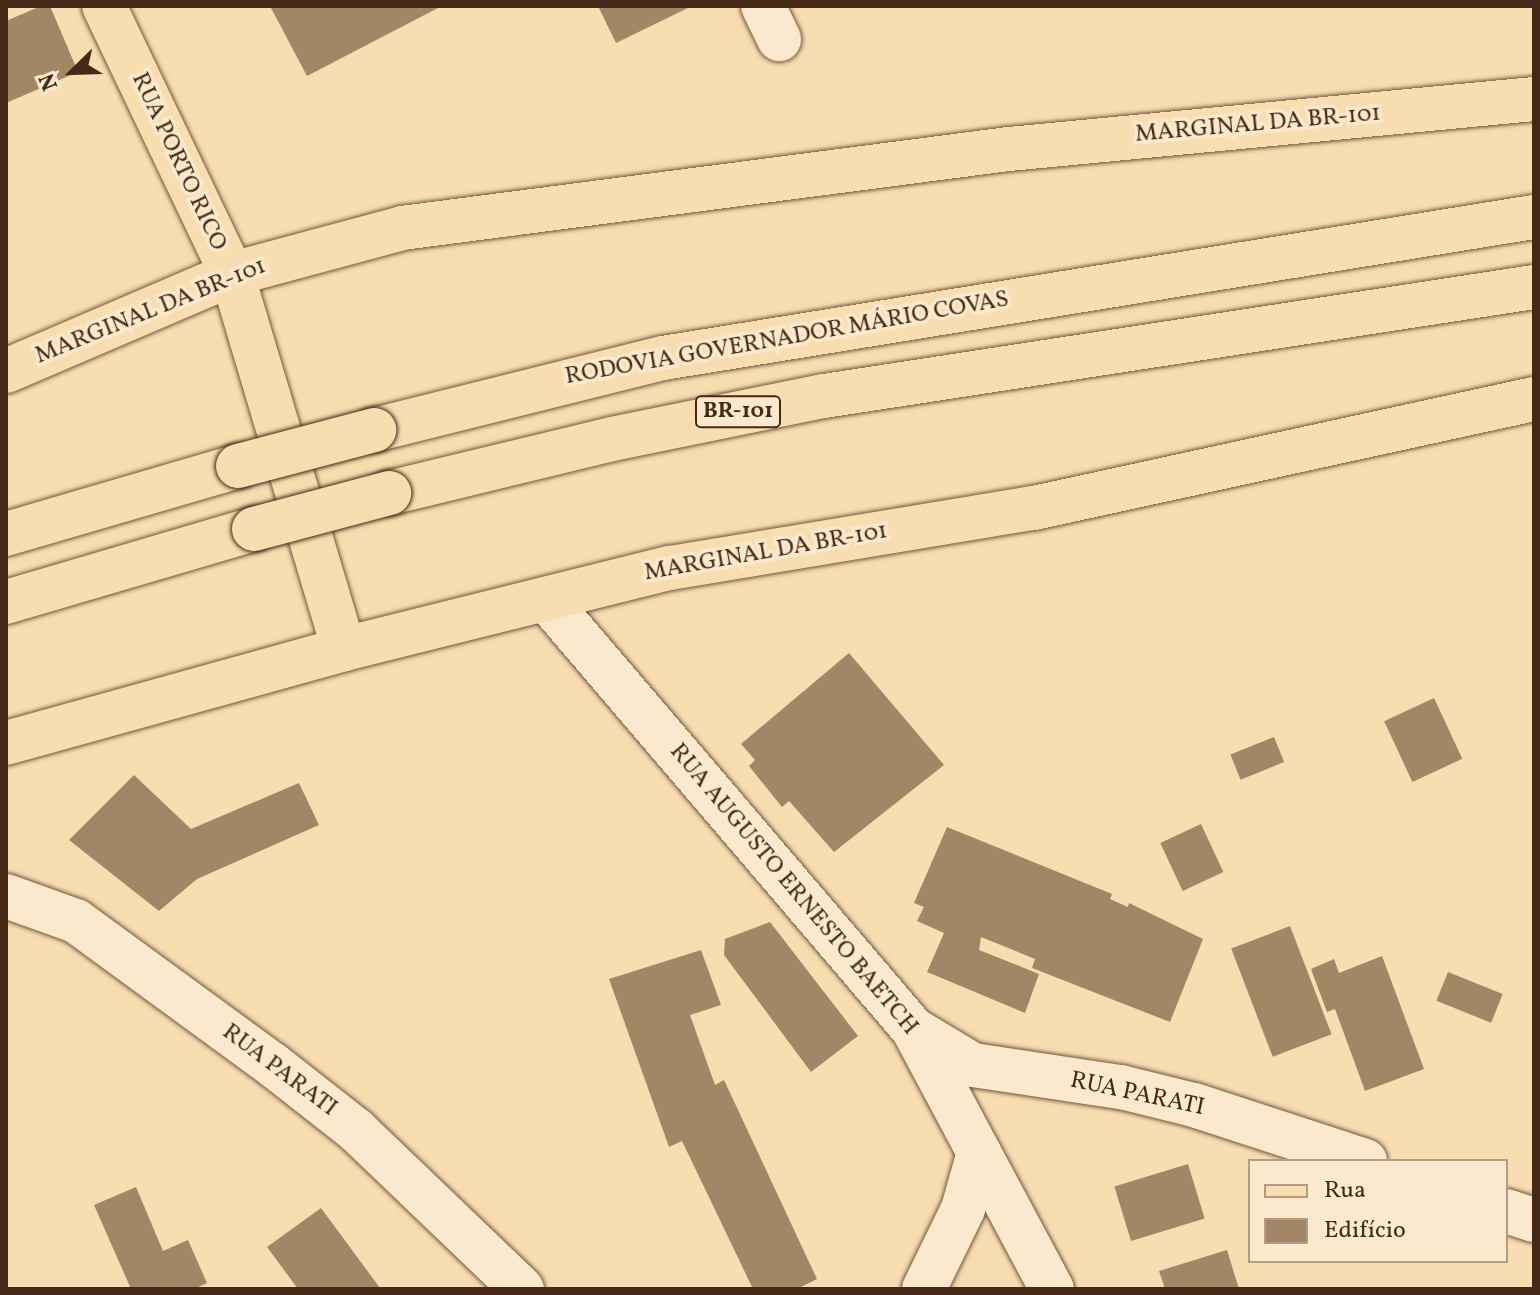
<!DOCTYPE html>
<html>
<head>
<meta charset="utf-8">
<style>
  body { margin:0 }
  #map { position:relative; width:1540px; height:1295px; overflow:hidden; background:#f8ddb0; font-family:Vollkorn,serif }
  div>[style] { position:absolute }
  .building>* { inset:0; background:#a28766; transform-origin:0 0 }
  .roads { filter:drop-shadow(0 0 2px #72563c) drop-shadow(0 0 2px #72563c) }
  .minor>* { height:44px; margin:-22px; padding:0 22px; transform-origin:22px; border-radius:22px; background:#fae9cc }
  .major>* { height:44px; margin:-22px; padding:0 22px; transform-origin:22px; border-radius:22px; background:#f8ddb0 }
  .highway>* { height:44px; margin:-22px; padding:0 22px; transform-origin:22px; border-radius:22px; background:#f8ddb0 }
  .bridges { filter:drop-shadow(0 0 2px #452916) drop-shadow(0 0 2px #452916) }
  .highway-bridge>* { height:44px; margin:-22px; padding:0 22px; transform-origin:22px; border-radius:22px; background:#f8ddb0 }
  span { translate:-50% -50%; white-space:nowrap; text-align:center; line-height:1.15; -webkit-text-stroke:7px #fae9cc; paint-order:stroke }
  .shield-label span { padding:2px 6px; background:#fae9cc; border:2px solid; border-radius:6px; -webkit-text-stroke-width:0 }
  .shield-label { font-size:22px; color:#452916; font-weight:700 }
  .street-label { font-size:24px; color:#452916 }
  .frame { position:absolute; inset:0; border:8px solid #452916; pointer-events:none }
  .legend { position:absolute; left:1248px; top:1159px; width:260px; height:104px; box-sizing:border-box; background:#fae9cc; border:2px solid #b29c83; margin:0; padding:10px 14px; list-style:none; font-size:24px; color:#452916 }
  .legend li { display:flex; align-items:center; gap:16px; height:40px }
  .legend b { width:40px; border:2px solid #b29c83 }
  .north { position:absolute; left:32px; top:32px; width:80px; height:80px; -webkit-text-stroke:6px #fae9cc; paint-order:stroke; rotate:247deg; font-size:22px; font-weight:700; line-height:32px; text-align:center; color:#452916 }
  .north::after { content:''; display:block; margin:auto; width:28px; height:36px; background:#452916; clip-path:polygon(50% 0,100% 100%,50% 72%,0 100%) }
</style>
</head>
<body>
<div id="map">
  <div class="building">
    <i style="clip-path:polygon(41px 6px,50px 6px,78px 72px,6px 103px,6px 21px)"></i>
    <i style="clip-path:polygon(270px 6px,437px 6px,438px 8px,307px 76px)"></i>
    <i style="clip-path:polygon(598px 6px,692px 6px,616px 43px)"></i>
    <i style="clip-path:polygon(849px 653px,944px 765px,834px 852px,789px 801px,782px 807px,749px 766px,755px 760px,741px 744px)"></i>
    <i style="left:1434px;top:698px;width:67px;height:55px;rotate:65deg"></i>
    <i style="left:1274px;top:737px;width:27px;height:47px;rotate:68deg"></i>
    <i style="clip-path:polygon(134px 775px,191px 829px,299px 783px,319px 825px,197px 879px,159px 911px,69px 840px)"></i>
    <i style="left:1201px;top:824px;width:53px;height:45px;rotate:65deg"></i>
    <i style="clip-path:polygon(947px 827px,1112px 894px,1110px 899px,1128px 907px,1129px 903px,1203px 939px,1170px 1022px,1032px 968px,1035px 959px,981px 937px,979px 950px,1039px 974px,1025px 1013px,927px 972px,944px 933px,917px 921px,924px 907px,914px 903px)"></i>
    <i style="clip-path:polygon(770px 922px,858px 1036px,811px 1072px,724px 955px,725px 939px)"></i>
    <i style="left:1290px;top:926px;width:116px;height:63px;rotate:69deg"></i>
    <i style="clip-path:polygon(701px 950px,721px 1005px,690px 1015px,715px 1085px,724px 1080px,817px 1279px,797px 1289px,753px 1289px,682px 1141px,669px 1147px,609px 979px)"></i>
    <i style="clip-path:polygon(1382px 956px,1424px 1069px,1365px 1091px,1335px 1009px,1327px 1012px,1311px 969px,1334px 959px,1339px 973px)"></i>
    <i style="left:1448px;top:972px;width:59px;height:31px;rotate:22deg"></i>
    <i style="left:1188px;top:1164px;width:57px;height:77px;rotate:73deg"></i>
    <i style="clip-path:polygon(136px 1187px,163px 1251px,188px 1240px,207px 1283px,194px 1289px,131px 1289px,94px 1205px)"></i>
    <i style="clip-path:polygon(321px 1208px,380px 1288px,378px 1289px,298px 1289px,267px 1247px)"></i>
    <i style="clip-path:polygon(1227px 1250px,1239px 1289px,1165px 1289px,1159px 1271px)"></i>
  </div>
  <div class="roads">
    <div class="minor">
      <i style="left:763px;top:6px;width:37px;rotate:64deg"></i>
      <i style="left:546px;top:599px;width:565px;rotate:49.52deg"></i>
      <i style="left:913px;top:1029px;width:295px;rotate:61.9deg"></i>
      <i style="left:6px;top:896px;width:74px;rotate:19.7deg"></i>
      <i style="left:76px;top:921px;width:244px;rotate:36.2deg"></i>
      <i style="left:273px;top:1065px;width:105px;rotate:38.1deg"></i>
      <i style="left:356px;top:1130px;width:230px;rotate:43.8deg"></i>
      <i style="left:913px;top:1029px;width:70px;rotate:31deg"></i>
      <i style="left:973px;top:1065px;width:150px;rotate:8.5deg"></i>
      <i style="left:1121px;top:1087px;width:75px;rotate:13.9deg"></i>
      <i style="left:1194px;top:1105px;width:180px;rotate:18.1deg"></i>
      <i style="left:1506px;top:1211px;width:29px;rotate:18deg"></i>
      <i style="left:924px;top:1289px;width:89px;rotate:-64deg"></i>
      <i style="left:963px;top:1209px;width:59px;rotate:-74.3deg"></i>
    </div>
    <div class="major">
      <i style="left:104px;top:6px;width:297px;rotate:64.5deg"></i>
      <i style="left:232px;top:274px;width:391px;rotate:73.4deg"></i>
      <i style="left:6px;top:371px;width:246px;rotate:-23.2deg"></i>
      <i style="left:232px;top:274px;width:176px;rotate:-15.1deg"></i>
      <i style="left:402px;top:228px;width:612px;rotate:-7.42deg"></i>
      <i style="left:1009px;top:149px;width:527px;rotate:-5.44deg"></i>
      <i style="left:6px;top:743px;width:351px;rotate:-15.5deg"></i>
      <i style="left:344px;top:649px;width:336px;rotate:-14deg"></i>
      <i style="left:670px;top:568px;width:369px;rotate:-9.4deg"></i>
      <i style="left:1034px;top:508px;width:512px;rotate:-12.3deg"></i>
    </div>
    <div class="highway">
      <i style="left:374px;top:430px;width:298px;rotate:-14deg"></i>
      <i style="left:663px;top:358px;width:882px;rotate:-9.2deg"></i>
      <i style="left:389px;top:493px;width:229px;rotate:-13.6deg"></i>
      <i style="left:612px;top:439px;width:216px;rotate:-11.5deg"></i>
      <i style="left:824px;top:396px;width:718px;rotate:-8.73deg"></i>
      <i style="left:6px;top:534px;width:242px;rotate:-16.3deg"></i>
      <i style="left:6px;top:602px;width:259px;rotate:-16.4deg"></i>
    </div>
  </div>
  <div class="bridges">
    <div class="highway-bridge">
      <i style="left:238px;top:466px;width:141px;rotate:-14.8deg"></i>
      <i style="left:254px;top:529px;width:140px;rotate:-14.9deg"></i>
    </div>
  </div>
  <div class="shield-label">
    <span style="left:738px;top:412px">BR-101</span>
  </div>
  <div class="street-label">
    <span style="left:1258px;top:125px;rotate:-5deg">MARGINAL DA BR-101</span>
    <span style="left:178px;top:162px;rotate:65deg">RUA PORTO RICO</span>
    <span style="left:151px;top:312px;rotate:-22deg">MARGINAL DA BR-101</span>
    <span style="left:787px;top:339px;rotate:-10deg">RODOVIA GOVERNADOR MÁRIO COVAS</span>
    <span style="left:766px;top:553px;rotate:-10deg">MARGINAL DA BR-101</span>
    <span style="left:793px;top:890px;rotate:50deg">RUA AUGUSTO ERNESTO BAETCH</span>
    <span style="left:279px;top:1071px;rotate:37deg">RUA PARATI</span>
    <span style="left:1137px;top:1095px;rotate:12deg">RUA PARATI</span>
  </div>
  <div class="frame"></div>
  <ul class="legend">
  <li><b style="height:10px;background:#f8ddb0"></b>Rua</li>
  <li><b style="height:22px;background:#a28766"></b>Edifício</li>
  </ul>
  <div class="north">N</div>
</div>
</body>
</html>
